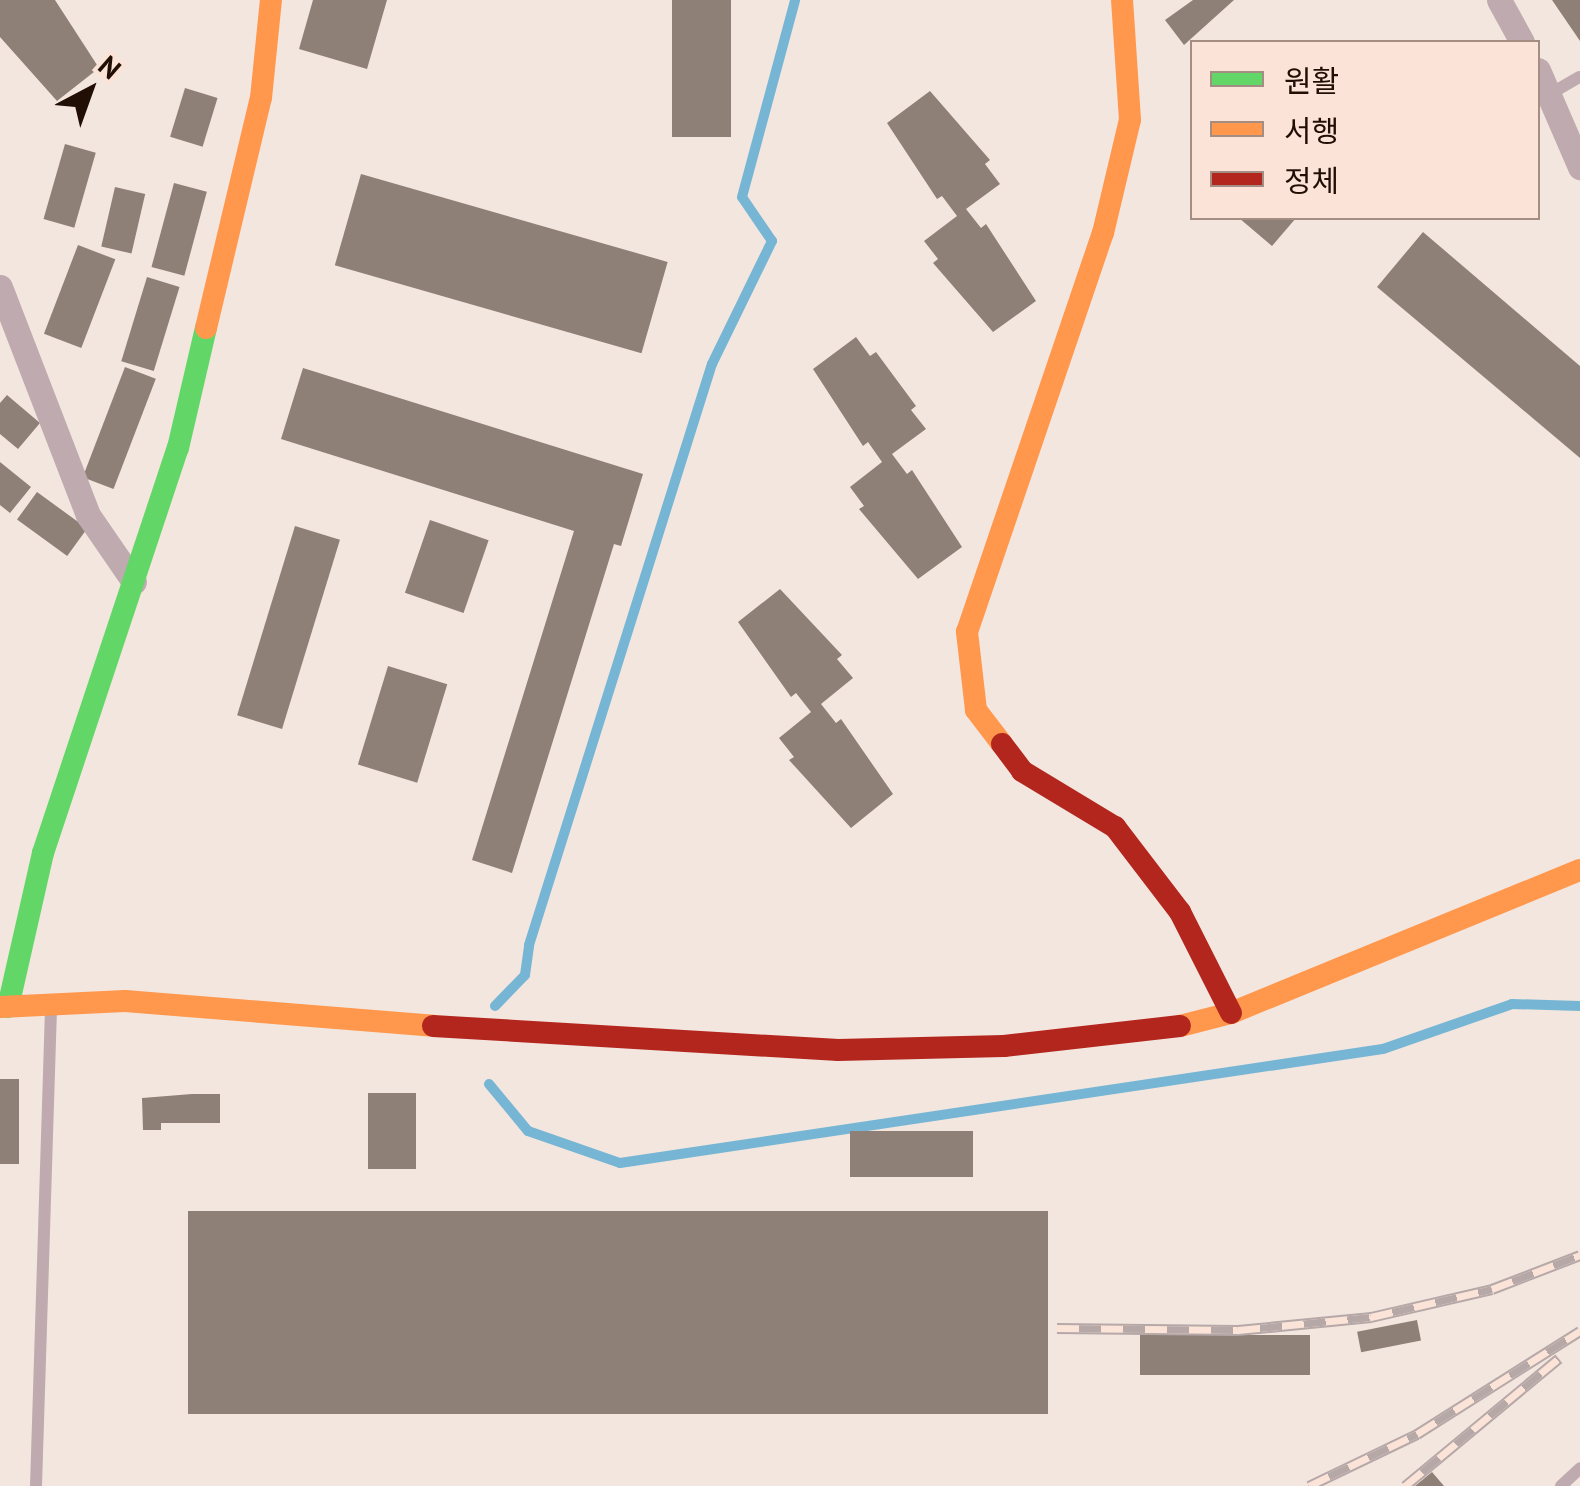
<!DOCTYPE html>
<html>
<head>
<meta charset="utf-8">
<style>
  body { margin:0 }
  #map { position:relative; width:1580px; height:1486px; overflow:hidden; background:#f3e6df; font-family:"PT Sans","Noto Sans KR",sans-serif }
  div>[style] { position:absolute }
  .stream>* { height:10px; margin:-5px; padding:0 5px; transform-origin:5px; border-radius:5px; background:#76b6d4 }
  .building>* { inset:0; background:#8f8077; transform-origin:0 0 }
  .lane>* { height:12px; margin:-6px; padding:0 6px; transform-origin:6px; border-radius:6px; background:#beaaaf }
  .street>* { height:25px; margin:-12.5px; padding:0 12.5px; transform-origin:12.5px; border-radius:12.5px; background:#beaaaf }
  .fast>* { height:22px; margin:-11px; padding:0 11px; transform-origin:11px; border-radius:11px; background:#63d668 }
  .slow>* { height:22px; margin:-11px; padding:0 11px; transform-origin:11px; border-radius:11px; background:#ff974d }
  .jam>* { height:22px; margin:-11px; padding:0 11px; transform-origin:11px; border-radius:11px; background:#b3261e }
  .rail>* { height:11px; margin-top:-5.5px; transform-origin:0; background:repeating-linear-gradient(90deg,#fbe4d7 0 22px,#b7a8a8 0 44px); box-sizing:border-box; border-block:2px solid #b7a8a8 }
  span { translate:-50% -50%; white-space:nowrap; text-align:center; line-height:1.15; -webkit-text-stroke:10px #fbe4d7; paint-order:stroke }
  .legend { position:absolute; left:1190px; top:40px; width:350px; height:180px; box-sizing:border-box; background:#fbe4d7; border:2px solid #a48e83; margin:0; padding:12px 18px; list-style:none; font-size:30px; color:#210e04 }
  .legend li { display:flex; align-items:center; gap:20px; height:50px }
  .legend b { width:50px; border:2px solid #a48e83 }
  .north { position:absolute; left:40px; top:40px; width:100px; height:100px; -webkit-text-stroke:8px #fbe4d7; paint-order:stroke; rotate:41deg; font-size:28px; font-weight:700; line-height:40px; text-align:center; color:#210e04 }
  .north::after { content:''; display:block; margin:auto; width:35px; height:45px; background:#210e04; clip-path:polygon(50% 0,100% 100%,50% 72%,0 100%) }
</style>
</head>
<body>
<div id="map">
  <div class="stream">
    <i style="left:495px;top:1006px;width:43px;rotate:-45.9deg"></i>
    <i style="left:525px;top:975px;width:30px;rotate:-82deg"></i>
    <i style="left:529px;top:945px;width:609px;rotate:-72.52deg"></i>
    <i style="left:712px;top:364px;width:137px;rotate:-64deg"></i>
    <i style="left:772px;top:241px;width:53px;rotate:-124.3deg"></i>
    <i style="left:742px;top:197px;width:204px;rotate:-74.9deg"></i>
    <i style="left:489px;top:1084px;width:61px;rotate:50.3deg"></i>
    <i style="left:528px;top:1131px;width:97px;rotate:19.2deg"></i>
    <i style="left:620px;top:1163px;width:771px;rotate:-8.5deg"></i>
    <i style="left:1383px;top:1049px;width:137px;rotate:-19.2deg"></i>
    <i style="left:1512px;top:1004px;width:68px;rotate:1.7deg"></i>
  </div>
  <div class="building">
    <i style="clip-path:polygon(0 0,55px 0,99px 68px,57px 101px,0 37px)"></i>
    <i style="clip-path:polygon(313px 0,387px 0,367px 69px,299px 49px)"></i>
    <i style="left:672px;top:0;width:59px;height:137px"></i>
    <i style="clip-path:polygon(1193px 0,1234px 0,1184px 45px,1165px 20px)"></i>
    <i style="clip-path:polygon(1552px 0,1580px 0,1580px 41px)"></i>
    <i style="left:185px;top:88px;width:34px;height:51px;rotate:17deg"></i>
    <i style="clip-path:polygon(930px 91px,990px 160px,985px 164px,1000px 184px,966px 209px,981px 228px,986px 224px,1036px 301px,993px 332px,933px 263px,938px 259px,924px 241px,957px 216px,942px 196px,937px 199px,887px 123px)"></i>
    <i style="left:65px;top:144px;width:32px;height:78px;rotate:16deg"></i>
    <i style="left:361px;top:174px;width:319px;height:95px;rotate:16deg"></i>
    <i style="left:174px;top:183px;width:34px;height:87px;rotate:15deg"></i>
    <i style="left:115px;top:187px;width:31px;height:61px;rotate:13deg"></i>
    <i style="clip-path:polygon(1239px 218px,1296px 218px,1272px 246px)"></i>
    <i style="clip-path:polygon(1423px 232px,1580px 366px,1580px 458px,1377px 287px)"></i>
    <i style="left:78px;top:245px;width:40px;height:95px;rotate:21deg"></i>
    <i style="left:147px;top:277px;width:34px;height:88px;rotate:17deg"></i>
    <i style="clip-path:polygon(856px 337px,870px 356px,876px 352px,916px 406px,911px 410px,926px 429px,892px 454px,907px 474px,912px 470px,962px 547px,918px 579px,859px 509px,864px 506px,850px 487px,882px 462px,868px 442px,863px 446px,813px 369px)"></i>
    <i style="left:125px;top:367px;width:33px;height:118px;rotate:21deg"></i>
    <i style="clip-path:polygon(303px 368px,643px 474px,621px 546px,614px 544px,512px 873px,472px 860px,574px 531px,281px 439px)"></i>
    <i style="clip-path:polygon(7px 395px,40px 423px,18px 449px,0 434px,0 403px)"></i>
    <i style="clip-path:polygon(0 462px,31px 487px,10px 513px,0 505px)"></i>
    <i style="left:37px;top:492px;width:62px;height:34px;rotate:36deg"></i>
    <i style="left:430px;top:520px;width:62px;height:77px;rotate:19deg"></i>
    <i style="left:295px;top:526px;width:47px;height:198px;rotate:17deg"></i>
    <i style="clip-path:polygon(780px 589px,842px 655px,837px 659px,853px 678px,821px 704px,836px 723px,841px 719px,893px 794px,851px 828px,789px 760px,794px 757px,779px 738px,811px 712px,796px 693px,791px 697px,738px 622px)"></i>
    <i style="left:388px;top:666px;width:62px;height:103px;rotate:17deg"></i>
    <i style="left:0;top:1079px;width:19px;height:85px"></i>
    <i style="left:416px;top:1093px;width:76px;height:48px;rotate:90deg"></i>
    <i style="clip-path:polygon(192px 1094px,220px 1094px,220px 1123px,161px 1123px,161px 1130px,143px 1130px,142px 1098px)"></i>
    <i style="left:850px;top:1131px;width:123px;height:46px"></i>
    <i style="left:188px;top:1211px;width:860px;height:203px"></i>
    <i style="left:1417px;top:1320px;width:21px;height:61px;rotate:79deg"></i>
    <i style="left:1140px;top:1335px;width:170px;height:40px"></i>
    <i style="clip-path:polygon(1432px 1472px,1444px 1486px,1415px 1486px)"></i>
  </div>
  <div class="lane">
    <i style="left:1550px;top:94px;width:34px;rotate:-30deg"></i>
    <i style="left:36px;top:1486px;width:479px;rotate:-88.2deg"></i>
    <i style="left:1561px;top:1486px;width:26px;rotate:-43deg"></i>
  </div>
  <div class="street">
    <i style="left:1499px;top:0;width:48px;rotate:61.3deg"></i>
    <i style="left:1538px;top:70px;width:106px;rotate:66.6deg"></i>
    <i style="left:0;top:287px;width:244px;rotate:68.9deg"></i>
    <i style="left:88px;top:515px;width:81px;rotate:55.5deg"></i>
  </div>
  <div class="fast">
    <i style="left:8px;top:1007px;width:158px;rotate:-77.2deg"></i>
    <i style="left:43px;top:853px;width:427px;rotate:-71.6deg"></i>
    <i style="left:178px;top:448px;width:123px;rotate:-76.9deg"></i>
  </div>
  <div class="slow">
    <i style="left:206px;top:328px;width:236px;rotate:-76.6deg"></i>
    <i style="left:261px;top:98px;width:99px;rotate:-84.2deg"></i>
    <i style="left:1002px;top:744px;width:43px;rotate:-127.4deg"></i>
    <i style="left:976px;top:710px;width:79px;rotate:-96.6deg"></i>
    <i style="left:967px;top:632px;width:422px;rotate:-71.2deg"></i>
    <i style="left:1103px;top:233px;width:116px;rotate:-76.6deg"></i>
    <i style="left:1130px;top:120px;width:120px;rotate:-93.8deg"></i>
    <i style="left:0;top:1007px;width:125px;rotate:-2.7deg"></i>
    <i style="left:125px;top:1001px;width:309px;rotate:4.6deg"></i>
    <i style="left:1180px;top:1026px;width:53px;rotate:-14.3deg"></i>
    <i style="left:1231px;top:1013px;width:377px;rotate:-22.3deg"></i>
  </div>
  <div class="jam">
    <i style="left:1002px;top:744px;width:34px;rotate:53deg"></i>
    <i style="left:1022px;top:771px;width:109px;rotate:31.1deg"></i>
    <i style="left:1115px;top:827px;width:107px;rotate:52.6deg"></i>
    <i style="left:1180px;top:912px;width:113px;rotate:63.2deg"></i>
    <i style="left:433px;top:1026px;width:406px;rotate:3.4deg"></i>
    <i style="left:838px;top:1050px;width:166px;rotate:-1.4deg"></i>
    <i style="left:1004px;top:1046px;width:177px;rotate:-6.5deg"></i>
  </div>
  <div class="rail">
    <i style="left:1057px;top:1328px;width:181px;rotate:0.6deg"></i>
    <i style="left:1238px;top:1330px;width:134px;rotate:-5.6deg"></i>
    <i style="left:1371px;top:1317px;width:124px;rotate:-13deg"></i>
    <i style="left:1492px;top:1289px;width:94px;rotate:-21.1deg"></i>
    <i style="left:1309px;top:1486px;width:120px;rotate:-25.7deg"></i>
    <i style="left:1417px;top:1434px;width:193px;rotate:-32.3deg"></i>
    <i style="left:1405px;top:1486px;width:200px;rotate:-39.7deg"></i>
  </div>
  <ul class="legend">
  <li><b style="height:12px;background:#63d668"></b>원활</li>
  <li><b style="height:12px;background:#ff974d"></b>서행</li>
  <li><b style="height:12px;background:#b3261e"></b>정체</li>
  </ul>
  <div class="north">N</div>
</div>
</body>
</html>
